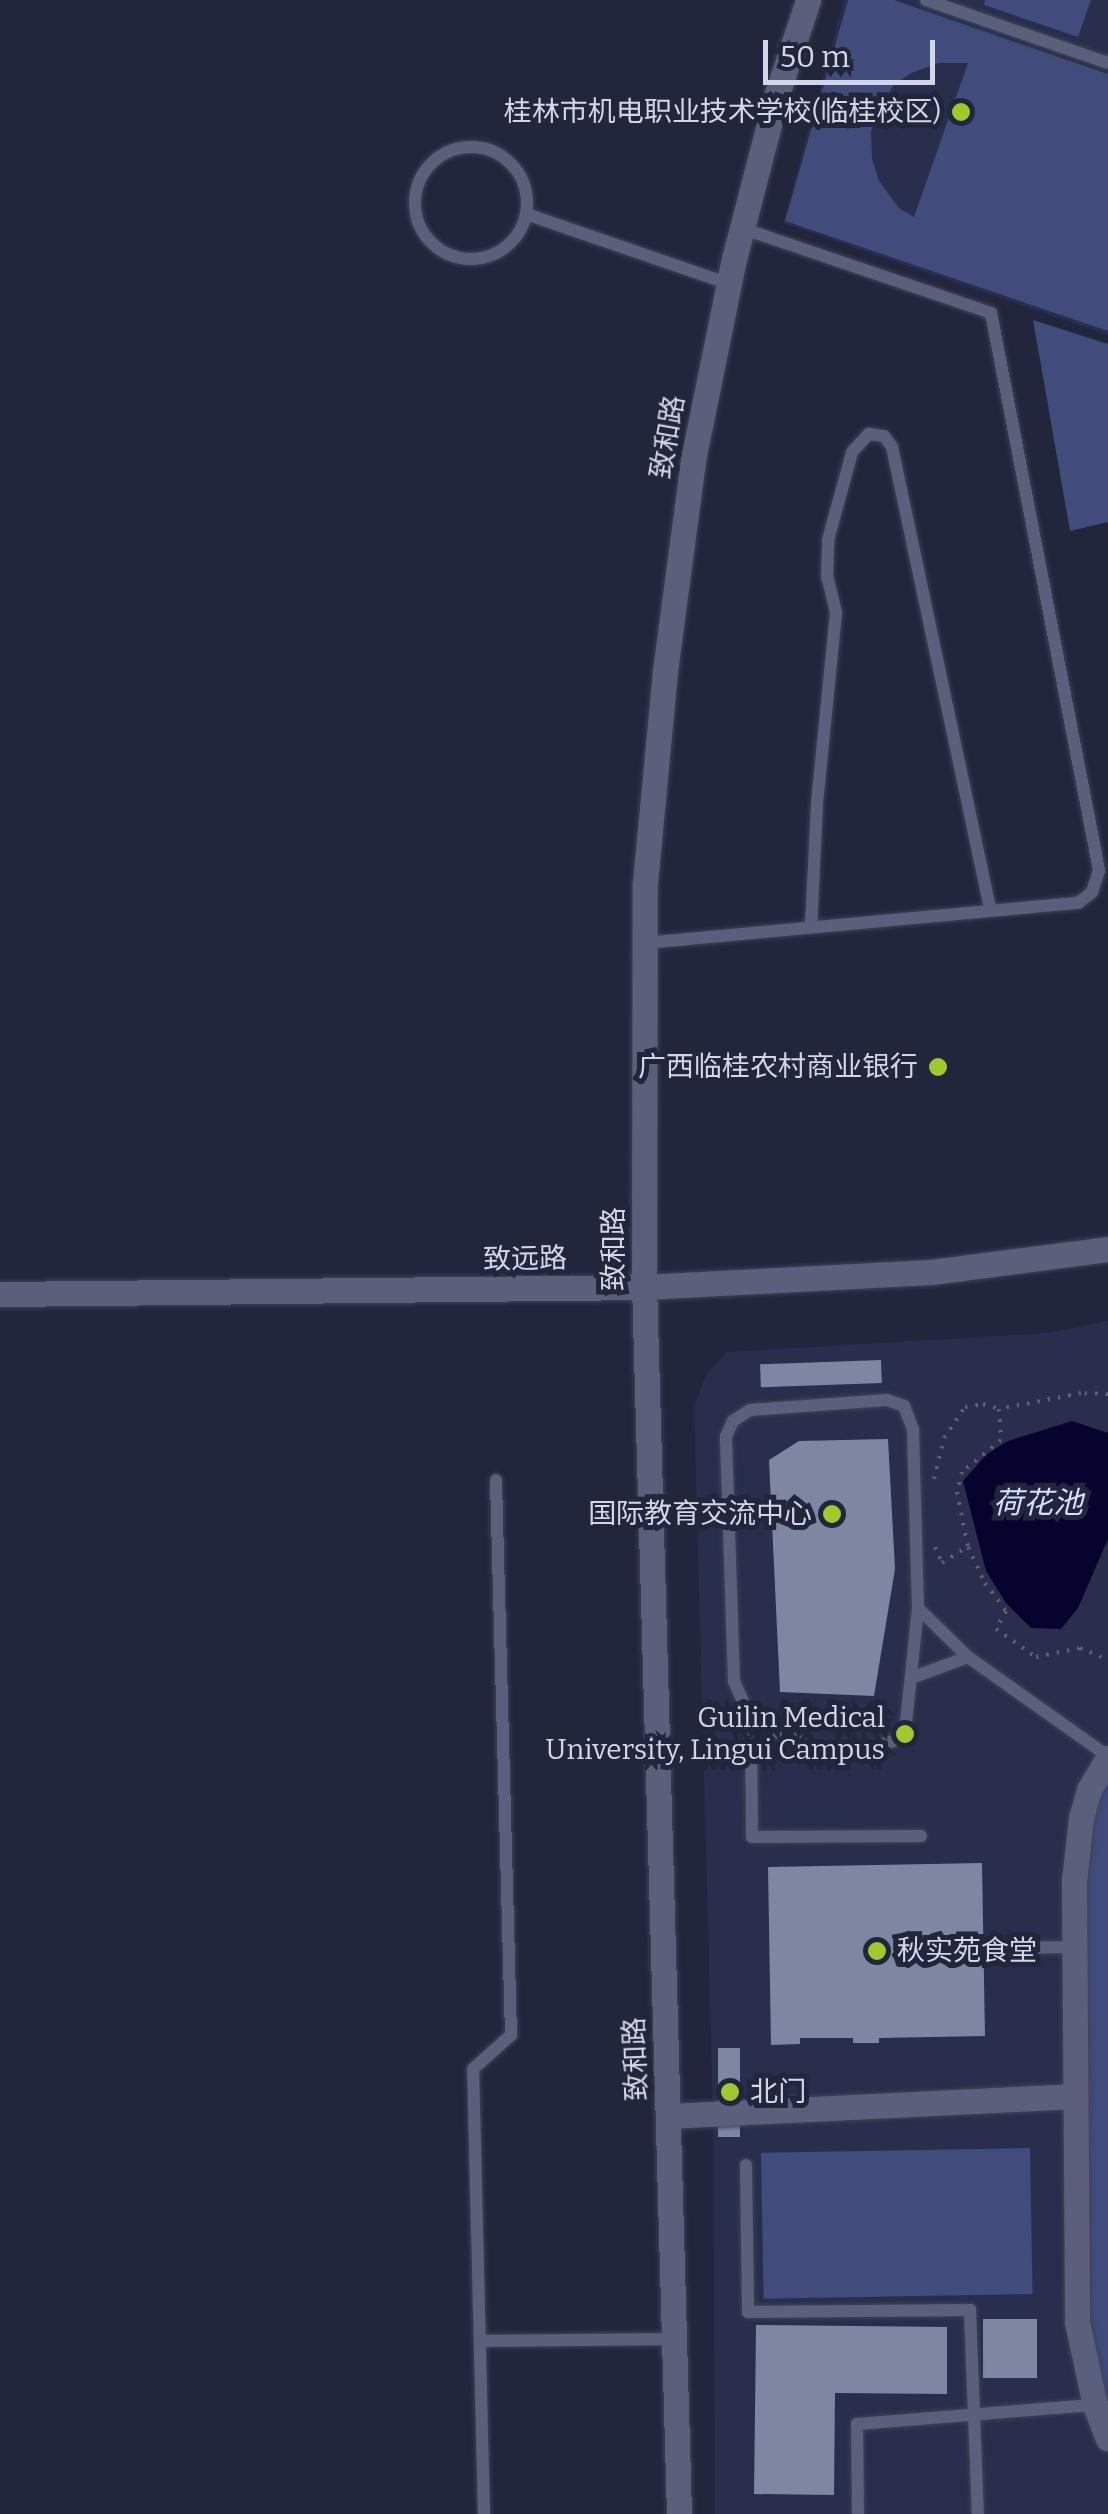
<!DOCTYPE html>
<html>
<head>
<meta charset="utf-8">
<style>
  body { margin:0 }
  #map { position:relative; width:1108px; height:2514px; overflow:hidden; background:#21263d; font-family:Bitter,"Noto Sans SC",serif }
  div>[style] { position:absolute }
  .built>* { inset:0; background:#282e4b }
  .green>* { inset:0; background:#414b7c; transform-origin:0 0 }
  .water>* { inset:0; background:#06032e }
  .building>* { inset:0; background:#7f86a2; transform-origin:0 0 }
  .path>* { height:4px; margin-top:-2px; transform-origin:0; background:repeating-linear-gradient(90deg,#5c6175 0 2.5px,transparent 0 10.5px) }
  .roads { filter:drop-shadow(0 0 2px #3f4255) drop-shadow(0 0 2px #3f4255) }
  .lane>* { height:12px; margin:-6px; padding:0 6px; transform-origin:6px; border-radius:6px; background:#5a607b }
  .lane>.ring { margin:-6px; padding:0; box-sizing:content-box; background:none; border:12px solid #5a607b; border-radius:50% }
  .street>* { height:25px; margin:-12.5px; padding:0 12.5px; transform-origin:12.5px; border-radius:12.5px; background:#5a607b }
  .secondary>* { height:25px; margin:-12.5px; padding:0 12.5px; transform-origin:12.5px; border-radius:12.5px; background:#5a607b }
  .dots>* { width:28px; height:28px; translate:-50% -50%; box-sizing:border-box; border:5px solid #21263d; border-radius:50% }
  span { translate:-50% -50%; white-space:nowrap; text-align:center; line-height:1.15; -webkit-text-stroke:10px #21263d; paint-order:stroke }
  .poi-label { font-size:28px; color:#d2d6e5 }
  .right { translate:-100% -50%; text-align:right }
  .left { translate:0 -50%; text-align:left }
  .street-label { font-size:28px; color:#d2d6e5 }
  .water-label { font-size:30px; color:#d6defe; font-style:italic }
  .scale { position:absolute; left:763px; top:40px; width:172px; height:45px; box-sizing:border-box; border:5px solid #d2d6e5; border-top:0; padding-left:12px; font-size:30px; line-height:35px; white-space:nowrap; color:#d2d6e5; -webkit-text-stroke:8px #21263d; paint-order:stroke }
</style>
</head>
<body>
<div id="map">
  <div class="built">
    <i style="clip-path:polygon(844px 0,1108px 0,1108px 335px,783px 223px)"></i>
    <i style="clip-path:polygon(1108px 1321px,1108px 2514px,715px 2514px,713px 2113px,694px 1406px,706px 1375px,727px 1352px,1049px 1333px)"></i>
  </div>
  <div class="green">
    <i style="clip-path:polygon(evenodd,848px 0,894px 0,1108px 74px,1108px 331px,785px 221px,848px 0,939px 63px,968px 63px,914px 217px,899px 208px,879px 181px,872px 159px,871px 131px,892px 87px,911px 73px,939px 63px)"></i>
    <i style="clip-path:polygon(985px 0,1091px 0,1078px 37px,984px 5px)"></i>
    <i style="clip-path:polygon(1033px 320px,1108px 344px,1108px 522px,1070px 531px)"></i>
    <i style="clip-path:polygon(1108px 1758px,1108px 2439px,1082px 2353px,1074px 1881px)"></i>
    <i style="left:1030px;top:2148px;width:146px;height:269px;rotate:89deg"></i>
  </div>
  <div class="water">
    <i style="clip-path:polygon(1072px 1421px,1108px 1433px,1108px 1539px,1078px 1608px,1061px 1629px,1031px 1628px,1006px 1603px,986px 1571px,963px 1481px,987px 1454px,1008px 1441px)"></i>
  </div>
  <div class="building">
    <i style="left:881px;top:1360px;width:23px;height:121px;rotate:88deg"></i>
    <i style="clip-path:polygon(888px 1439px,895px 1569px,874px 1696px,780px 1692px,769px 1460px,799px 1441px)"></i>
    <i style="clip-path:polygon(982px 1863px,985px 2036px,879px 2038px,879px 2043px,853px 2043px,853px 2038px,800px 2038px,800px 2044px,771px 2045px,768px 1867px)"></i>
    <i style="left:718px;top:2048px;width:22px;height:89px"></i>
    <i style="left:983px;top:2319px;width:54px;height:59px"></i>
    <i style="clip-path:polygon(756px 2325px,947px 2327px,947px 2394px,835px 2393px,834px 2495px,754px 2494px)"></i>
  </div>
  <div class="path">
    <i style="left:1108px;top:1394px;width:27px;rotate:-178deg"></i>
    <i style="left:1081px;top:1393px;width:84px;rotate:169deg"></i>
    <i style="left:999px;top:1409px;width:31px;rotate:86deg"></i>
    <i style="left:1001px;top:1440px;width:50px;rotate:140.6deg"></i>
    <i style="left:962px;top:1472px;width:21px;rotate:104deg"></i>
    <i style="left:957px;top:1492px;width:56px;rotate:78.7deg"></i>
    <i style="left:968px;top:1547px;width:40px;rotate:65deg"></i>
    <i style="left:985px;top:1583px;width:35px;rotate:53deg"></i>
    <i style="left:1006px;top:1611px;width:21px;rotate:119deg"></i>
    <i style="left:996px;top:1629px;width:49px;rotate:35deg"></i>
    <i style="left:1036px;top:1657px;width:45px;rotate:-11.6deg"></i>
    <i style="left:1080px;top:1648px;width:30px;rotate:23deg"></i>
    <i style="left:934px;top:1479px;width:42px;rotate:-76.3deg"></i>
    <i style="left:944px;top:1438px;width:37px;rotate:-56deg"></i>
    <i style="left:965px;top:1407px;width:18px;rotate:-9deg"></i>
    <i style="left:983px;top:1404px;width:17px;rotate:17deg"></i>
    <i style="left:935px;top:1547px;width:17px;rotate:66deg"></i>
    <i style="left:942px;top:1563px;width:31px;rotate:-33deg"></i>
  </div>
  <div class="roads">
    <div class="lane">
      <i style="left:926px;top:0;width:193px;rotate:19.1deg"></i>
      <i class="ring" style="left:415px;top:147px;width:100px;height:100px"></i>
      <i style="left:526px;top:214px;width:215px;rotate:19deg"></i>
      <i style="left:811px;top:927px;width:124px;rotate:-87.2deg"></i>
      <i style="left:817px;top:803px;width:192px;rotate:-84.3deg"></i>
      <i style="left:836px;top:612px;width:36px;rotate:-104deg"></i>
      <i style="left:827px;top:577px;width:37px;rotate:-88deg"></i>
      <i style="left:828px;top:540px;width:91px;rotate:-74.7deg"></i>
      <i style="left:852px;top:452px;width:25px;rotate:-47deg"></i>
      <i style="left:869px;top:434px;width:15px;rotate:8deg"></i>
      <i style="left:884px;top:436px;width:14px;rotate:54deg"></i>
      <i style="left:892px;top:447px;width:472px;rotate:78deg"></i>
      <i style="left:645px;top:943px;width:435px;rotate:-5.3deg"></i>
      <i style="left:1078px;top:903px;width:18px;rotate:-38deg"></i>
      <i style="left:1092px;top:892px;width:23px;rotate:-72deg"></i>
      <i style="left:1099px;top:870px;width:567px;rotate:-100.97deg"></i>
      <i style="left:991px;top:313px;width:263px;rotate:-161.2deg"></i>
      <i style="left:918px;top:1608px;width:125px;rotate:96deg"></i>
      <i style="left:905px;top:1732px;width:11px;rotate:135deg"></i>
      <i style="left:897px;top:1740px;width:29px;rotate:164deg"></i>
      <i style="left:869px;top:1748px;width:59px;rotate:-179deg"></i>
      <i style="left:810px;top:1747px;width:65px;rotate:-155.4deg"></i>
      <i style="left:751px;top:1720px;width:43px;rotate:-113.6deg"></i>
      <i style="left:734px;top:1681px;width:245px;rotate:-91.9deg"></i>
      <i style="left:726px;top:1436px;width:17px;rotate:-65deg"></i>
      <i style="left:733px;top:1421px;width:20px;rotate:-33deg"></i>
      <i style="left:750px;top:1410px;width:137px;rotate:-4.2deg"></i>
      <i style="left:887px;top:1400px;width:18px;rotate:19deg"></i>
      <i style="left:904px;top:1406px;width:26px;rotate:69deg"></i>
      <i style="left:913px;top:1430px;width:178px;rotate:88.4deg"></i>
      <i style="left:918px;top:1608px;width:70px;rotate:44.4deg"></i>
      <i style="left:968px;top:1657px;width:171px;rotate:35.3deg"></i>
      <i style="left:911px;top:1678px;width:61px;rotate:-20.2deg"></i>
      <i style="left:751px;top:1720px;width:117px;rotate:89.5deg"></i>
      <i style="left:752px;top:1837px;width:169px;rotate:-0.3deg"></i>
      <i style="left:1013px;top:1948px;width:61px;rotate:-0.9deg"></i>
      <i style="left:746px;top:2165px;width:147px;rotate:89.2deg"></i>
      <i style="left:748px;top:2312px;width:222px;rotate:-0.5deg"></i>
      <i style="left:970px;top:2310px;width:204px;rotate:87.8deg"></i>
      <i style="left:480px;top:2341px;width:194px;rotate:-0.6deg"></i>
      <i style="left:484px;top:2514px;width:445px;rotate:-91.4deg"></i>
      <i style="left:473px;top:2069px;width:51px;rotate:-41.8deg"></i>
      <i style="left:511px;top:2035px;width:555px;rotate:-91.55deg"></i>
      <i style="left:858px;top:2514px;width:90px;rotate:-90.6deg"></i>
      <i style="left:857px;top:2424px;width:239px;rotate:-4.6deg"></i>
    </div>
    <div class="street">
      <i style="left:1108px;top:1758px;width:37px;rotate:121deg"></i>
      <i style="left:1089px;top:1790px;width:29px;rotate:106deg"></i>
      <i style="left:1081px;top:1818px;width:63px;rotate:96.3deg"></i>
      <i style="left:1074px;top:1881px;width:441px;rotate:89.6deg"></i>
      <i style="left:1077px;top:2322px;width:85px;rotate:77.8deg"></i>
      <i style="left:1095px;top:2405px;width:36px;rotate:69deg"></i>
      <i style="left:668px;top:2116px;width:407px;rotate:-2.8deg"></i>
    </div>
    <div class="secondary">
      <i style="left:0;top:1294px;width:644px;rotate:-0.62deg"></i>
      <i style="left:644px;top:1287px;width:287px;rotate:-3deg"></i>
      <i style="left:931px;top:1272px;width:178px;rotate:-7.4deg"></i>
      <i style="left:679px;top:2514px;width:1227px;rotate:-91.63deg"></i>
      <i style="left:644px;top:1287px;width:404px;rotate:-89.9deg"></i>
      <i style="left:645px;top:883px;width:213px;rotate:-84.6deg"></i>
      <i style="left:665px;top:671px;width:213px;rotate:-82.4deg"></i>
      <i style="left:693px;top:460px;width:205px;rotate:-78.5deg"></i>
      <i style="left:734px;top:259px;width:171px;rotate:-75.4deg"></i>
      <i style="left:777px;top:94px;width:99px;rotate:-71.7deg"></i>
    </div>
  </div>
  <div class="dots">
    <i style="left:961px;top:112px;background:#a0c92c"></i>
    <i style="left:938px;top:1067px;background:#a0c92c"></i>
    <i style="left:832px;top:1514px;background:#a0c92c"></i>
    <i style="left:905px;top:1734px;background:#a0c92c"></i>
    <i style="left:877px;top:1951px;background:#a0c92c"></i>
    <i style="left:730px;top:2092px;background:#a0c92c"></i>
  </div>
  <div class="poi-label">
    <span class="right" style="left:941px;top:112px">桂林市机电职业技术学校(临桂校区)</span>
    <span class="right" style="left:918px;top:1067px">广西临桂农村商业银行</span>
    <span class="right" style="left:812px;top:1514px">国际教育交流中心</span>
    <span class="right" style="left:885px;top:1734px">Guilin Medical<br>University, Lingui Campus</span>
    <span class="left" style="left:897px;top:1951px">秋实苑食堂</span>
    <span class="left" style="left:750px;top:2092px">北门</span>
  </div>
  <div class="street-label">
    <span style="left:668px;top:437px;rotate:-80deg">致和路</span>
    <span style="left:614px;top:1249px;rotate:-90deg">致和路</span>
    <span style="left:525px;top:1259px;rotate:-1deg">致远路</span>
    <span style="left:636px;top:2059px;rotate:-92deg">致和路</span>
  </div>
  <div class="water-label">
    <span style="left:1038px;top:1503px">荷花池</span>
  </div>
  <div class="scale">50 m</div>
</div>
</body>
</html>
